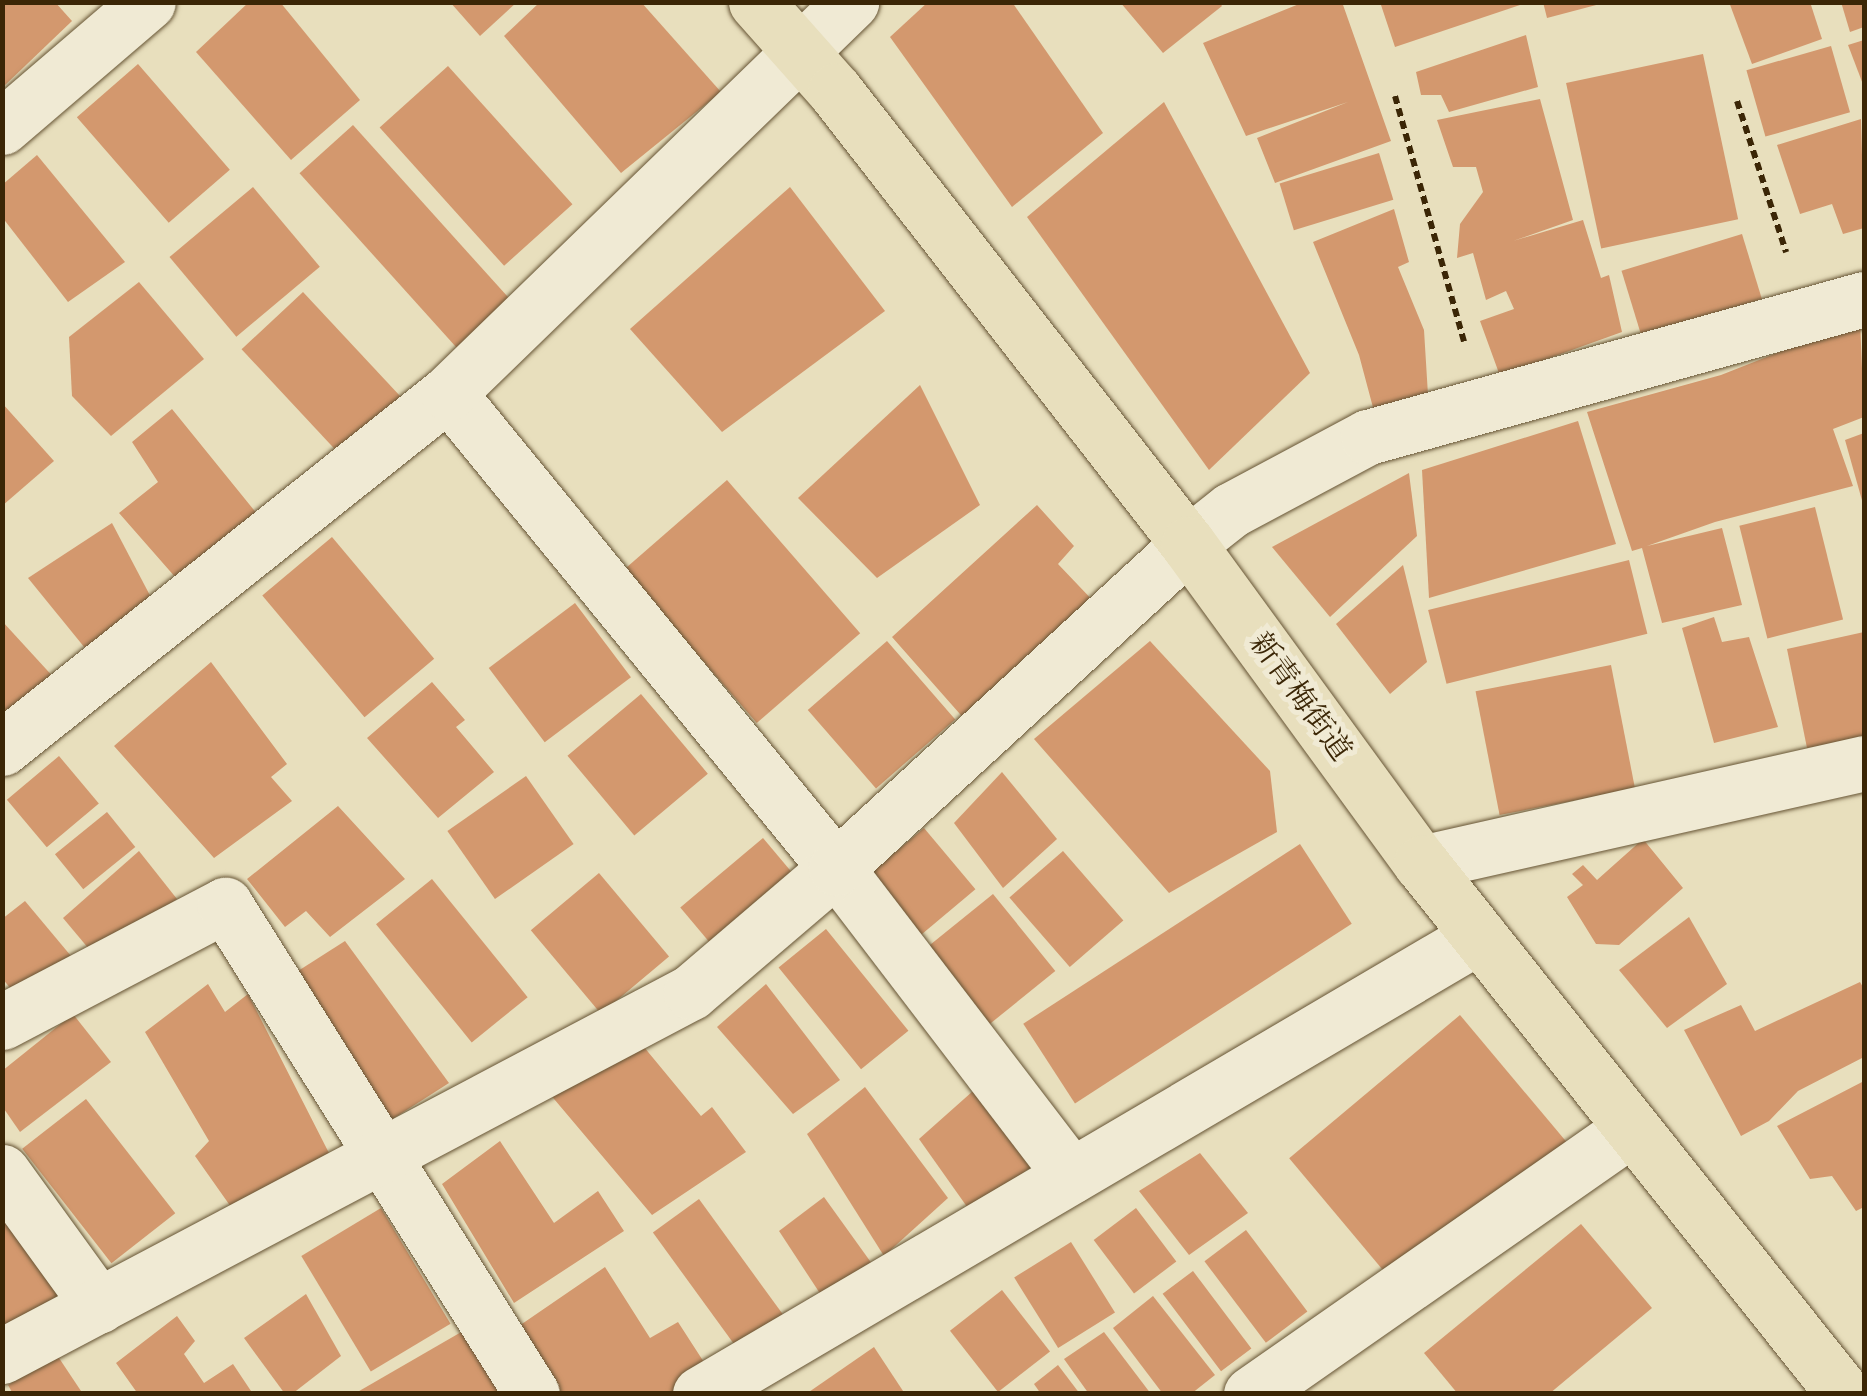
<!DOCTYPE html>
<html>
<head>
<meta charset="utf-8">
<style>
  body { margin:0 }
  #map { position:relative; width:1867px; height:1396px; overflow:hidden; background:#e8dfbd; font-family:"Libre Bodoni","Noto Serif JP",serif }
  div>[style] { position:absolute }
  .building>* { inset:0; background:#d3986e; transform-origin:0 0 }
  .path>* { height:6px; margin-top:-3px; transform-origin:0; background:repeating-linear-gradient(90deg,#3b2606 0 8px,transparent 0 13px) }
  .roads { filter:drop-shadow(0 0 2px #665434) drop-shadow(0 0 2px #665434) }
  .minor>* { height:55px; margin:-27.5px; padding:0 27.5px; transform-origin:27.5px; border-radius:27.5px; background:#f0ead4 }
  .major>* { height:55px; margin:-27.5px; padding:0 27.5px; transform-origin:27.5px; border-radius:27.5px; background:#e8dfbd }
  span { translate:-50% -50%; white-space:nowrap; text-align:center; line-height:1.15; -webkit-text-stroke:10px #f0ead4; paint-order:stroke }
  .street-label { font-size:30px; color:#3b2606 }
  .frame { position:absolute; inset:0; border:5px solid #3b2606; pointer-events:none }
</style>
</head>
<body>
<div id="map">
  <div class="building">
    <i style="clip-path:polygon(2px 2px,55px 2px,72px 21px,2px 88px)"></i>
    <i style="clip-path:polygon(249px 2px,280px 2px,360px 100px,291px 160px,196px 52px)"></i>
    <i style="clip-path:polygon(450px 2px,517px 2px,480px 36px)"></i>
    <i style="clip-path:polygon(540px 2px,641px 2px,721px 92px,621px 173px,504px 36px)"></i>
    <i style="clip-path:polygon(928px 2px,1012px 2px,1103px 133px,1012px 207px,890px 37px)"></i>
    <i style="clip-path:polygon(1120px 2px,1219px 2px,1222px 6px,1163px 53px)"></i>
    <i style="clip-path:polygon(1304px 2px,1342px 2px,1391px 141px,1275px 183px,1257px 138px,1348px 102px,1246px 136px,1203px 43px)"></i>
    <i style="clip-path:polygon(1380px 2px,1526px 2px,1526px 3px,1395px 47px)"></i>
    <i style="clip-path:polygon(1543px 2px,1600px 2px,1600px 4px,1547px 18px)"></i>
    <i style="clip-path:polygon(1729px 2px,1810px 2px,1822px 39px,1752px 64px)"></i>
    <i style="clip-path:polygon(1841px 2px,1864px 2px,1864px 27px,1850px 32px)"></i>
    <i style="clip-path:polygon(1526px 35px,1538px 87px,1449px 112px,1441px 95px,1421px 95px,1416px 72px)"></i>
    <i style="clip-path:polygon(1864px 40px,1864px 87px,1848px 45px)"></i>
    <i style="left:1831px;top:46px;width:69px;height:88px;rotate:74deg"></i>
    <i style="left:1703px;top:54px;width:169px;height:140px;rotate:78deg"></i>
    <i style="left:138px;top:64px;width:140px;height:81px;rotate:49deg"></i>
    <i style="left:448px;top:66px;width:186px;height:92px;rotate:48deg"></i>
    <i style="clip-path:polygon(1540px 99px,1573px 220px,1513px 241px,1583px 220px,1601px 278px,1609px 275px,1622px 332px,1500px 376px,1480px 321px,1514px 309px,1506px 291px,1486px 300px,1473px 253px,1457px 258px,1460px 224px,1483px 192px,1476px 167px,1453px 167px,1437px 120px)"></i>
    <i style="clip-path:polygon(1164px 102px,1310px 373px,1209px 470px,1027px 217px)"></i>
    <i style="clip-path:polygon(1861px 119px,1864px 228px,1843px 234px,1832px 204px,1800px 214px,1777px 145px)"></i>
    <i style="left:353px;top:125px;width:238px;height:72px;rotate:48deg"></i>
    <i style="left:1379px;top:153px;width:49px;height:104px;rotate:73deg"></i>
    <i style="clip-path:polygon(37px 155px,125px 262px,68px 302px,2px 217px,2px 185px)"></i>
    <i style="left:253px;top:187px;width:104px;height:109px;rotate:50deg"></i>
    <i style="clip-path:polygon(790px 187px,885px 311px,722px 432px,630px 329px)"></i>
    <i style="clip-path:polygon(1394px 209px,1409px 262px,1398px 267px,1424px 330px,1428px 395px,1375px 415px,1359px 355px,1313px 242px)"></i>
    <i style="left:1742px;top:234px;width:68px;height:126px;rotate:73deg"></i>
    <i style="clip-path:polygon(139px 282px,204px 359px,111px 436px,72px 396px,69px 337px)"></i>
    <i style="left:303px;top:292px;width:143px;height:84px;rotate:47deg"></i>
    <i style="clip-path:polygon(1860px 320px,1864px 417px,1833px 429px,1853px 486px,1715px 522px,1647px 546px,1722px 528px,1742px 605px,1662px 623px,1642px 548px,1632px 551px,1587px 412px,1721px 375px)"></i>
    <i style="clip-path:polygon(920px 385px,980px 505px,877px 578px,798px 498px)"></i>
    <i style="clip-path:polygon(2px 403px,54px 461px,2px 506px)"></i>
    <i style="clip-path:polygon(172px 409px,262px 520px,183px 586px,119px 513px,158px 482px,132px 442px)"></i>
    <i style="clip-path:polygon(1578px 421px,1616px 544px,1429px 598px,1422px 470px)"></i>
    <i style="clip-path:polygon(1864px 433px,1864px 504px,1863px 504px,1845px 440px)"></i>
    <i style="clip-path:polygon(1409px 473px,1417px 536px,1330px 617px,1272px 547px)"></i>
    <i style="left:727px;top:480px;width:203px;height:137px;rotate:49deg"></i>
    <i style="clip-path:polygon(1037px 505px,1074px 546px,1058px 564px,1098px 606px,967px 722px,892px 637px)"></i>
    <i style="left:1815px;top:507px;width:116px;height:78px;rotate:76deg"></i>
    <i style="clip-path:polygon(112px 523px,155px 605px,89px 653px,28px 578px)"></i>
    <i style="left:332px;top:537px;width:159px;height:91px;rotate:50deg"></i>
    <i style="left:1629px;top:560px;width:76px;height:207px;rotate:76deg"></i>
    <i style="clip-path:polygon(1403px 565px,1427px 662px,1390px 694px,1336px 624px)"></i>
    <i style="left:575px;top:603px;width:93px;height:108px;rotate:53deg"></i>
    <i style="clip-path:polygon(1714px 617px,1722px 642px,1749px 637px,1778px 727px,1714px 743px,1682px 628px)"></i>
    <i style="clip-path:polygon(2px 621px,57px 681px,2px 729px)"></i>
    <i style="clip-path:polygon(1864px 632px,1864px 738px,1807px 748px,1787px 649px)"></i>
    <i style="left:887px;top:641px;width:104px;height:105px;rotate:49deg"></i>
    <i style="clip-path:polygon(1150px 641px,1270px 771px,1277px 832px,1169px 893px,1034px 739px)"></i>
    <i style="clip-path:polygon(211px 662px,287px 764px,271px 777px,292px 801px,214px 858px,114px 746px)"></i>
    <i style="left:1611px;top:665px;width:126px;height:138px;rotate:79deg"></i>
    <i style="clip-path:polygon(432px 682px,465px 720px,456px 727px,494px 772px,438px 818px,367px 738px)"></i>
    <i style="left:641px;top:694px;width:104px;height:96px;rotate:50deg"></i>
    <i style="left:59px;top:756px;width:62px;height:68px;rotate:50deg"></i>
    <i style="clip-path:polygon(1002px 772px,1057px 839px,1003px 888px,954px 823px)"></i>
    <i style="left:526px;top:776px;width:83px;height:96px;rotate:55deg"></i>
    <i style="clip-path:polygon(338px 806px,405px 879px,330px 937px,306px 911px,285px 927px,247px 879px)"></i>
    <i style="left:107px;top:812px;width:45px;height:67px;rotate:51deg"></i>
    <i style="left:924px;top:828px;width:80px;height:72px;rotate:50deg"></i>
    <i style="left:763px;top:838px;width:50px;height:108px;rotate:50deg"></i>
    <i style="clip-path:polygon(1643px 839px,1683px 888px,1619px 945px,1596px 944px,1567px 897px,1583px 885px,1572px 874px,1583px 865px,1597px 880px)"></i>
    <i style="left:1300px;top:844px;width:95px;height:330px;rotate:57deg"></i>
    <i style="clip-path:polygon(139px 851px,177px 899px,94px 955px,63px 918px)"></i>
    <i style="left:1063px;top:851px;width:92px;height:71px;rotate:49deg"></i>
    <i style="left:599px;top:873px;width:109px;height:89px;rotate:50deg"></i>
    <i style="left:432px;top:879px;width:152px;height:72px;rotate:51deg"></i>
    <i style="left:993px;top:894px;width:99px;height:86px;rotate:51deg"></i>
    <i style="clip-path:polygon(25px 901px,71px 956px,15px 994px,2px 978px,2px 919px)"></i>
    <i style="clip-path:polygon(1689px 917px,1727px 984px,1667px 1028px,1619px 970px)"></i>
    <i style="left:826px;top:929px;width:131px;height:61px;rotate:51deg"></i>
    <i style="clip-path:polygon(345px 941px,449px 1083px,388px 1122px,298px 971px)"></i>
    <i style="clip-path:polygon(1860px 982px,1864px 989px,1864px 1057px,1798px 1091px,1769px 1121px,1741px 1136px,1684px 1030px,1741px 1005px,1755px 1031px)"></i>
    <i style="clip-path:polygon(208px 984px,225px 1012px,248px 994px,330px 1155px,231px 1207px,195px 1156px,209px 1141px,145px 1032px)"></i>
    <i style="clip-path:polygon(766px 984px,840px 1080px,793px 1114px,717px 1027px)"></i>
    <i style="clip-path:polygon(73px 1014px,111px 1062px,20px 1132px,2px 1106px,2px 1071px)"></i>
    <i style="left:1460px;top:1015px;width:173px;height:223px;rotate:50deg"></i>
    <i style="clip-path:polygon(639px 1041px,701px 1116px,712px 1107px,746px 1152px,652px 1215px,549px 1093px)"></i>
    <i style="clip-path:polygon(1864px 1081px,1864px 1207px,1856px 1211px,1832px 1176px,1810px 1179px,1777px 1126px)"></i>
    <i style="clip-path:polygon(865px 1087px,948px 1198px,884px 1256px,807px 1134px)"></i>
    <i style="clip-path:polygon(973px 1091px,1034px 1165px,970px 1211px,919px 1139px)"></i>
    <i style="left:86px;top:1099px;width:145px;height:81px;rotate:52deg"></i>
    <i style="clip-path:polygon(500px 1141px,554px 1223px,598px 1191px,624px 1231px,514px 1303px,442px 1184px)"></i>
    <i style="clip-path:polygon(1200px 1153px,1248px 1213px,1189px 1255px,1139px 1191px)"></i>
    <i style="clip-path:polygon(824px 1197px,875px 1268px,821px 1295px,779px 1231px)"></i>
    <i style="left:699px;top:1199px;width:146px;height:57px;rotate:54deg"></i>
    <i style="left:381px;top:1208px;width:135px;height:93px;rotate:59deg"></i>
    <i style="left:1136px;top:1208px;width:67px;height:53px;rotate:53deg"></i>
    <i style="clip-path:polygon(2px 1210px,63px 1293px,9px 1330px,2px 1323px)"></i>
    <i style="clip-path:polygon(1581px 1224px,1652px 1308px,1549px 1394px,1458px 1394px,1424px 1353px)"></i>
    <i style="left:1246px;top:1230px;width:102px;height:52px;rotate:53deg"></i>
    <i style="left:1071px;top:1242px;width:83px;height:67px;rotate:58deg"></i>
    <i style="clip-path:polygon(605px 1267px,650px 1338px,678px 1322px,709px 1370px,669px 1394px,559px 1394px,516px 1328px)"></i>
    <i style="left:1193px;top:1271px;width:97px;height:38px;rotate:53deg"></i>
    <i style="left:1002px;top:1290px;width:78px;height:66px;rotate:52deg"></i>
    <i style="clip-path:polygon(306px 1294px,341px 1356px,292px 1394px,285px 1394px,244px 1338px)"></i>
    <i style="clip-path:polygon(1153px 1296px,1215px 1375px,1191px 1394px,1163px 1394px,1113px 1328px)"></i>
    <i style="clip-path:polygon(177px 1316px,195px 1341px,184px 1354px,204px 1383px,233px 1364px,253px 1394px,138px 1394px,116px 1363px)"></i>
    <i style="clip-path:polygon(463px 1331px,506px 1394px,354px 1394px)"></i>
    <i style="clip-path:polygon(1104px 1332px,1151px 1394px,1089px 1394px,1064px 1359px)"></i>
    <i style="clip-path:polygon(874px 1347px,905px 1394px,806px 1394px)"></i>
    <i style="clip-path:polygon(57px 1355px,83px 1394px,13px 1394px,8px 1385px)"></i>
    <i style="clip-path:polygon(1058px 1365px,1080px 1394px,1041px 1394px,1034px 1384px)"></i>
  </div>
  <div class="path">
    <i style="left:1395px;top:96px;width:255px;rotate:74.3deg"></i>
    <i style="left:1737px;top:101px;width:159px;rotate:72deg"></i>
  </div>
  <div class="roads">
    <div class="minor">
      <i style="left:2px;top:127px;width:192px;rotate:-40.6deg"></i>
      <i style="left:448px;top:393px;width:613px;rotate:50.76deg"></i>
      <i style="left:836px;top:868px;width:387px;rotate:52.6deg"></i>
      <i style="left:2px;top:748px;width:570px;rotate:-38.52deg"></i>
      <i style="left:448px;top:393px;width:562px;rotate:-44.13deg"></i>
      <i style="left:1421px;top:863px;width:454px;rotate:-12.7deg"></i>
      <i style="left:2px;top:1022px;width:252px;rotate:-27.7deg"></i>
      <i style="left:225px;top:905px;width:577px;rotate:57.88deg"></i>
      <i style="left:2px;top:1172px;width:165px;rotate:54.1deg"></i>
      <i style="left:2px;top:1356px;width:779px;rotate:-27.85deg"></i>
      <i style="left:691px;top:992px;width:191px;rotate:-40.5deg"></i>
      <i style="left:836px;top:868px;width:478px;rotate:-42.6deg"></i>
      <i style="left:1188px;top:544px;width:55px;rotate:-38.3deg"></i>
      <i style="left:1231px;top:510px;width:155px;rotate:-28.1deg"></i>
      <i style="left:1368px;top:437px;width:515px;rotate:-15.55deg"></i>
      <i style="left:700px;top:1394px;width:904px;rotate:-30.45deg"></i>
      <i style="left:1251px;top:1394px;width:462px;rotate:-34.9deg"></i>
    </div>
    <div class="major">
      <i style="left:756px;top:2px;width:119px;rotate:48.4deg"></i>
      <i style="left:835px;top:91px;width:574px;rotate:52.07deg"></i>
      <i style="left:1188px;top:544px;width:395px;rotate:53.9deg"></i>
      <i style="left:1421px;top:863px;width:679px;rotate:51.46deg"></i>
    </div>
  </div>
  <div class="street-label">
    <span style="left:1300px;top:697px;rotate:54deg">新青梅街道</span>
  </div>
  <div class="frame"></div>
</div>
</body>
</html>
